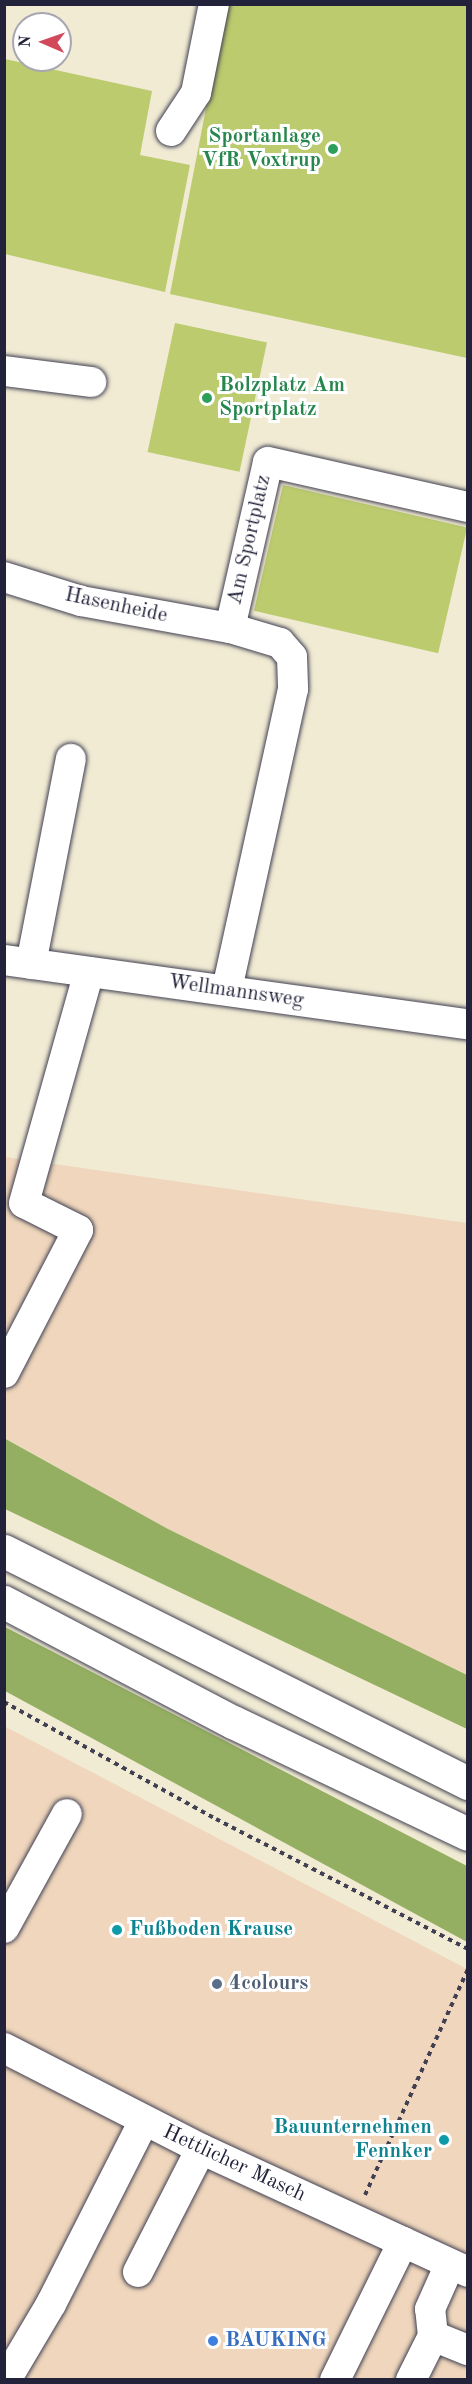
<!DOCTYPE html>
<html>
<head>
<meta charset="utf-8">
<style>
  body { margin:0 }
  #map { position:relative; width:472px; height:2384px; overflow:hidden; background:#f1ebd4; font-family:"Old Standard TT",serif }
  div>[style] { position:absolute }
  .built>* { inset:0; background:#efd6bc }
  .green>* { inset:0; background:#bbcb6e; transform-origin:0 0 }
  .forest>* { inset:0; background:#94af61 }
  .path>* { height:4px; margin-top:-2px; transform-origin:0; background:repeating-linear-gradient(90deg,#414052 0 4.5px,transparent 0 9px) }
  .roads { filter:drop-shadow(0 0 2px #414052) drop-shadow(0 0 2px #414052) }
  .minor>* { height:30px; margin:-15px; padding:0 15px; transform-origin:15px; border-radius:15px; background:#fff }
  .highway>* { height:33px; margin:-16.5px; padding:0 16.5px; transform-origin:16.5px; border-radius:16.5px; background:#fff }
  .dots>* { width:16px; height:16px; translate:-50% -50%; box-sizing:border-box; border:3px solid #fff; border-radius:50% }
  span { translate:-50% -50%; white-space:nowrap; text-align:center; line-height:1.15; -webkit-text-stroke:6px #fff; paint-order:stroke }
  .leisure-label { font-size:21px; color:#27864d; font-weight:700 }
  .right { translate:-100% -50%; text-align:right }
  .left { translate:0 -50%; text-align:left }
  .street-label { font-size:21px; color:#22223b }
  .culture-label { font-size:21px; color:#0d838f; font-weight:700 }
  .service-label { font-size:21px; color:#4e5e75; font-weight:700 }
  .shop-label { font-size:21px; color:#366cbe; font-weight:700 }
  .frame { position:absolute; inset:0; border:6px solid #22223b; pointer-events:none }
  .north { position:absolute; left:12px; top:12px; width:60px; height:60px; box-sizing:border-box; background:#fff; border:2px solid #a7a7b1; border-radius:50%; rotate:272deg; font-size:16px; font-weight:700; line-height:24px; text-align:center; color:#22223b }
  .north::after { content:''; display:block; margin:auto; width:21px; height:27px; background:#d1495b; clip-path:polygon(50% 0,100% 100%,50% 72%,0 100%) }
</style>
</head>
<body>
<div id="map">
  <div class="built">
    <i style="clip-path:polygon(5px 1157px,467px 1223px,467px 1675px,168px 1529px,5px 1438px)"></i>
    <i style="clip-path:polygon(4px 1726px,467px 1969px,467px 2379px,5px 2379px)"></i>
  </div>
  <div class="green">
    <i style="clip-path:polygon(226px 5px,467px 5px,467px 358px,170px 294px)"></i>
    <i style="clip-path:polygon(5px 59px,152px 91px,140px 155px,190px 165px,165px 292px,5px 254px)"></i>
    <i style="left:175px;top:323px;width:94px;height:132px;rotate:12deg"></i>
    <i style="left:283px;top:485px;width:189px;height:129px;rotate:13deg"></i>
  </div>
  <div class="forest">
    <i style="clip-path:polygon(4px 1438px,168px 1529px,467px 1675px,467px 1729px,5px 1509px)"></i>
    <i style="clip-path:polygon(5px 1627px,467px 1866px,467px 1942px,5px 1691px)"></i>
  </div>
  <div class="path">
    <i style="left:4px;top:1702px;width:242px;rotate:28.9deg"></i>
    <i style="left:216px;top:1819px;width:284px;rotate:27.3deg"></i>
    <i style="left:365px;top:2195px;width:248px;rotate:-65.5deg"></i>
  </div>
  <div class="roads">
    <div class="minor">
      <i style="left:171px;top:131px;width:45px;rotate:-56.7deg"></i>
      <i style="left:196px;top:93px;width:91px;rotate:-78.6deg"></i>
      <i style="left:4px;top:371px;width:88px;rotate:7.2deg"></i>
      <i style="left:4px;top:577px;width:81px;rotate:17.3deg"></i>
      <i style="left:81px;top:601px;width:151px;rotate:10.3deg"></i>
      <i style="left:230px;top:628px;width:52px;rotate:16.7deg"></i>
      <i style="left:280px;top:643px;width:18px;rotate:49deg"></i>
      <i style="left:292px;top:657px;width:32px;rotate:88deg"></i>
      <i style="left:293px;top:689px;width:308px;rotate:102.4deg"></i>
      <i style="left:230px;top:628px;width:170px;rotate:-77.1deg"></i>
      <i style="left:268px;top:462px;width:205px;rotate:12.7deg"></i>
      <i style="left:4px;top:960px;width:468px;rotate:7.9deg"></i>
      <i style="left:31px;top:964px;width:209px;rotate:-79deg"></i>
      <i style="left:4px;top:1373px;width:161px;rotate:-62.6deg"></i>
      <i style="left:78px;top:1230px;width:60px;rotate:-153.4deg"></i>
      <i style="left:24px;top:1203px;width:240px;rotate:-74.3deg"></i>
      <i style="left:4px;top:1928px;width:130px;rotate:-61.1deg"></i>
      <i style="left:4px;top:2048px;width:221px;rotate:27.1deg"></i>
      <i style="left:201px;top:2149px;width:294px;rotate:24.7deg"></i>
      <i style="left:138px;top:2272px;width:138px;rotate:-62.9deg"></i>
      <i style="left:433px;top:2336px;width:27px;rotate:-96deg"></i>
      <i style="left:430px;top:2309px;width:49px;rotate:-66deg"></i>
      <i style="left:6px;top:2380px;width:88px;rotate:-59.4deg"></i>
      <i style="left:51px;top:2304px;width:205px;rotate:-63.1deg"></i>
      <i style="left:335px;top:2380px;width:154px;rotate:-63.8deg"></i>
      <i style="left:411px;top:2380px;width:49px;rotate:-63.4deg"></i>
      <i style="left:433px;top:2336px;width:38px;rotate:22deg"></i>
    </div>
    <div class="highway">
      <i style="left:4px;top:1551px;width:519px;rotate:26.57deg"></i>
      <i style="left:4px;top:1602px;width:259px;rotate:27.7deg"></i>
      <i style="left:233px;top:1722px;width:260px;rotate:25.5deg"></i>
    </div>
  </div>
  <div class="dots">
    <i style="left:333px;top:149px;background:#2e9e5b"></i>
    <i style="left:207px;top:398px;background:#2e9e5b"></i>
    <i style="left:117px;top:1930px;background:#0f9aa8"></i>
    <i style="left:217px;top:1984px;background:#5c6f8a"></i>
    <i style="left:444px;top:2140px;background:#0f9aa8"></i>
    <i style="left:213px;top:2341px;background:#3f7fe0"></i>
  </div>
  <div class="leisure-label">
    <span class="right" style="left:321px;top:149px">Sportanlage<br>VfR Voxtrup</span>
    <span class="left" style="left:219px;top:398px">Bolzplatz Am<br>Sportplatz</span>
  </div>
  <div class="street-label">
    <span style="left:250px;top:540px;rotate:-77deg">Am Sportplatz</span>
    <span style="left:116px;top:606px;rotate:12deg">Hasenheide</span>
    <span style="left:236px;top:992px;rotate:8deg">Wellmannsweg</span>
    <span style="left:234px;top:2164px;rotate:25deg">Hettlicher Masch</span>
  </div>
  <div class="culture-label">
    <span class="left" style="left:129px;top:1930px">Fußboden Krause</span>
    <span class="right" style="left:432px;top:2140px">Bauunternehmen<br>Fennker</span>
  </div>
  <div class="service-label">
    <span class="left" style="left:229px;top:1984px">4colours</span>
  </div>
  <div class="shop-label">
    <span class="left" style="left:225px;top:2341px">BAUKING</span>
  </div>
  <div class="frame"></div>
  <div class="north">N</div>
</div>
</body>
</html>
